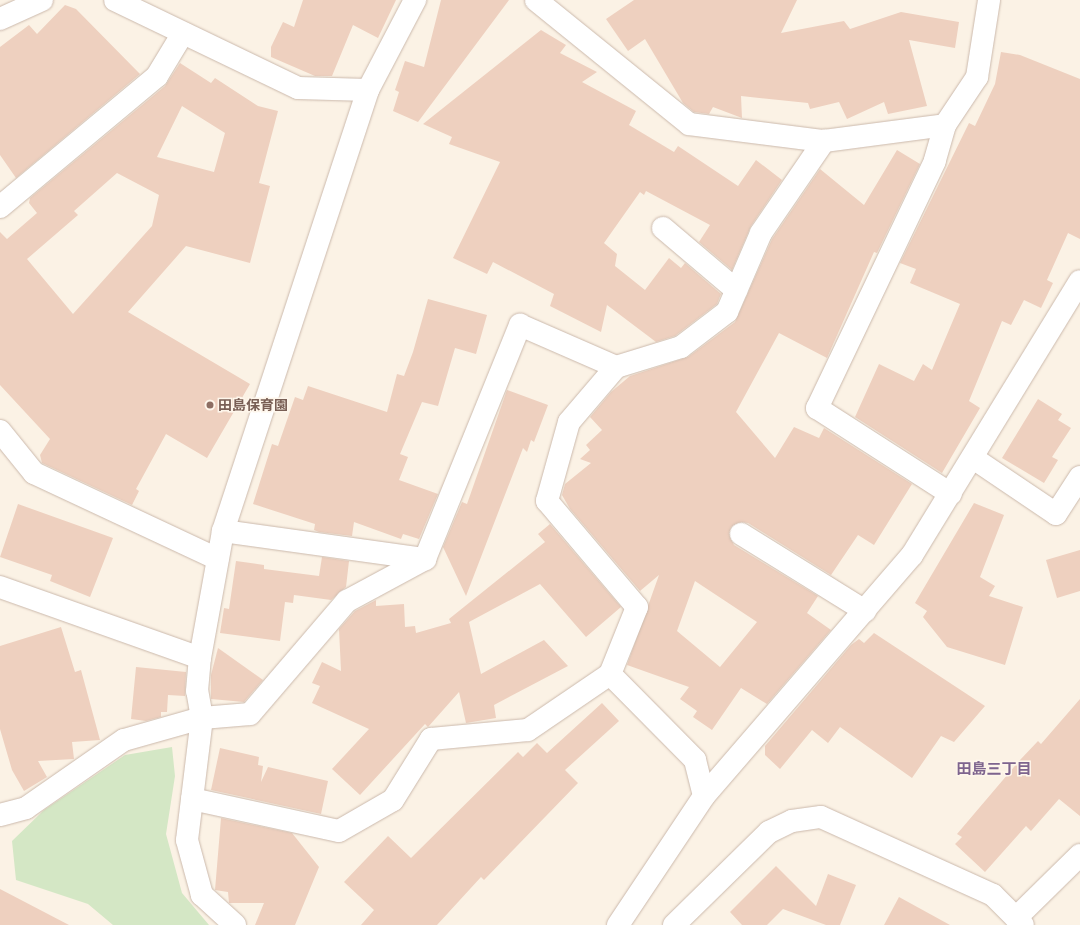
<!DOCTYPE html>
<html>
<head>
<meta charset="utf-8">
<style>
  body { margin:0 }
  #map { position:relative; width:1080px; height:925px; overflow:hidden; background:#fbf2e5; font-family:"Public Sans","Noto Sans JP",sans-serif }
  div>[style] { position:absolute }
  .green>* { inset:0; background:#d4e7c5 }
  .building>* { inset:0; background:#eed0bf }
  .roads { filter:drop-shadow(0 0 1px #cbb9ac) drop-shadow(0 0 1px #cbb9ac) }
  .street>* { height:22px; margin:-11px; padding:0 11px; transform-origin:11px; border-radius:11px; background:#fff }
  .dots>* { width:11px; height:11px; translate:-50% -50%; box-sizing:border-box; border:2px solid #fef6eb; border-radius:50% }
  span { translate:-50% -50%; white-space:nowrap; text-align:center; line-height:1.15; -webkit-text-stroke:3px #fef6eb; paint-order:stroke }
  .education-label { font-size:14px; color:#785e54; font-weight:700 }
  .left { translate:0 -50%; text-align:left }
  .neighbourhood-label { font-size:15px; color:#7e648e; font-weight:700 }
</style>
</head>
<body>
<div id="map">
  <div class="green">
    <i style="clip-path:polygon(172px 747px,175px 776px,166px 834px,182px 893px,209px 925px,113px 925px,88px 904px,16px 880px,12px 841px,44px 810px,125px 755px)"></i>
  </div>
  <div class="building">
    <i style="clip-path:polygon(303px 0,396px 0,378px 38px,353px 25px,332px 76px,315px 76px,271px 57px,271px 47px,283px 22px,294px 27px)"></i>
    <i style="clip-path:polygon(441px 0,509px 0,418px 122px,393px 111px,399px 92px,395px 90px,405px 61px,424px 67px)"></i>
    <i style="clip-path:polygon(634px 0,797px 0,781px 33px,844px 21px,850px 29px,901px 12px,959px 22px,955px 48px,909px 40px,927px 106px,888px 114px,884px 102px,847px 119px,839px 102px,810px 109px,808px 103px,741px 96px,742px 118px,713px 107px,709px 114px,694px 112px,683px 103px,645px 39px,628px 51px,606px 19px)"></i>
    <i style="clip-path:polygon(65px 5px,76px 9px,140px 74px,16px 178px,0 155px,0 47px,29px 25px,37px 34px)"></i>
    <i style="clip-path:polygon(541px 30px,566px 45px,560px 53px,597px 72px,582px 82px,636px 111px,629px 125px,674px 152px,678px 146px,738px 186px,756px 160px,782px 180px,751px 226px,732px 270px,699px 242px,710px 225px,646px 191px,644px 195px,640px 192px,604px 243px,617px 254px,615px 266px,645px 290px,669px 258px,681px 268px,685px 263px,721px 294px,717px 304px,675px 336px,656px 342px,607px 305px,601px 332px,550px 306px,554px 294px,493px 262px,487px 274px,453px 258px,500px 162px,449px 144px,452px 137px,423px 124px)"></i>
    <i style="clip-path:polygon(1001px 52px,1020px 55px,1080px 79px,1080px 239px,1068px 233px,1047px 280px,1053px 283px,1041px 308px,1024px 300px,1011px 325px,1002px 321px,969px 401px,980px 408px,942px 473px,855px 417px,879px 364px,914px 381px,923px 364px,932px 370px,960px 304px,910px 283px,916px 269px,900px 263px,969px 123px,975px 126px,995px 84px)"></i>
    <i style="clip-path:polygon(evenodd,180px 63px,211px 83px,215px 78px,258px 106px,278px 111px,259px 183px,270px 186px,250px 263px,186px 246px,128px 312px,250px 384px,207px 458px,166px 434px,136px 489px,139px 491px,132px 505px,42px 463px,40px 455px,50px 439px,0 385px,0 232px,7px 239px,37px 213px,29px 203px,30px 198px,165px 86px,180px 63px,182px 106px,225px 133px,214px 172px,157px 157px,182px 106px,180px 63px,117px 173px,159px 195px,152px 226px,73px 314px,27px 259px,78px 215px,74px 211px,117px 173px)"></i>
    <i style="clip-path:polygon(evenodd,897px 150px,920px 164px,877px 253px,874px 252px,827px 358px,779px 333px,736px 412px,775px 458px,794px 427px,819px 438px,824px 428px,912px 484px,874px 545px,858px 535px,831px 575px,748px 523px,741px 522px,731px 527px,729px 534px,734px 545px,818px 596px,807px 613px,831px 630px,767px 704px,741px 688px,712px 730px,693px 717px,697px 711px,680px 699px,689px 687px,627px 665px,659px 575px,640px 591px,570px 509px,562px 495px,565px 484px,591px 463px,580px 459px,590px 450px,586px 445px,602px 430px,590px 417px,611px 392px,630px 376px,688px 357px,735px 322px,772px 239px,820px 169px,864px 205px,897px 150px,695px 581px,757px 622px,720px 667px,677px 631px,695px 581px)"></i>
    <i style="clip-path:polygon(428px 299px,487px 315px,476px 354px,455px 348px,438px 406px,422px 402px,400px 454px,408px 457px,399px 480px,438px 494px,419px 539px,403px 534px,401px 539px,354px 522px,352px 536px,319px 532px,314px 530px,315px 524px,253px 504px,272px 444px,278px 446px,295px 397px,303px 400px,308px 386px,387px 412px,397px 374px,404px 376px,413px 352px)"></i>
    <i style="clip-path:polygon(507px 390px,548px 405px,534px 442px,531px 440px,527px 452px,523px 448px,466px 596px,443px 547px,462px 502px,467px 504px)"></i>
    <i style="clip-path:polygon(1038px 399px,1062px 414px,1058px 420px,1071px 428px,1052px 457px,1058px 460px,1044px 483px,1002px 458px)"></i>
    <i style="clip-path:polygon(974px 503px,1004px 515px,980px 577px,995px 586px,989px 596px,1023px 607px,1005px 665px,947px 647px,923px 617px,927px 611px,915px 603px)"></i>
    <i style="clip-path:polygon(18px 504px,113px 538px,90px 597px,50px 581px,52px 575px,0 557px)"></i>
    <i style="clip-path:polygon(550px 524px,621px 607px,586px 637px,540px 584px,469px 622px,481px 674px,544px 640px,568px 666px,494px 705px,496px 718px,466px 723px,459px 692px,428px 727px,425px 724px,360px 795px,332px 769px,369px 729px,312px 703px,320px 686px,312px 683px,322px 662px,341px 671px,339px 629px,355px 611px,376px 600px,376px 606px,404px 604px,405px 627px,415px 626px,416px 633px,451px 623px,449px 619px,545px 542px,538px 534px)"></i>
    <i style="clip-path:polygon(1080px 550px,1080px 591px,1057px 598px,1046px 560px)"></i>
    <i style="clip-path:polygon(322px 557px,349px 561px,346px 587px,331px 600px,294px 595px,293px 603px,285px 602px,280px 641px,220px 633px,224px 608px,229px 609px,236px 561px,264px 565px,264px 569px,319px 576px)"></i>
    <i style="clip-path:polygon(61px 627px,75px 672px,81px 670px,100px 740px,72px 742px,74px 759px,38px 761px,47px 777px,24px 791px,12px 770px,0 729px,0 646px)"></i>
    <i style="clip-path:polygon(874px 633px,985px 706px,954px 742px,941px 736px,912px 778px,840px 727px,828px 743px,812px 730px,780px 769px,765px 755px,765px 746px,851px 645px,859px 639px,864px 643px)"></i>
    <i style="clip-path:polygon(218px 648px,263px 680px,244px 702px,211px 699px,211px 675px)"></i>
    <i style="clip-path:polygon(136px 667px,186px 672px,185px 696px,168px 695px,167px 712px,161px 712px,161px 717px,146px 721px,131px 719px)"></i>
    <i style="clip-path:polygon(1080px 699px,1080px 816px,1059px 799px,1031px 831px,1026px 826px,985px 872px,955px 844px,962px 837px,957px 834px,1020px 760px,1038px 741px,1041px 744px)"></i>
    <i style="clip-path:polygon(602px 703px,619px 721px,565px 770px,578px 783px,484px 880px,481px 877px,437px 925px,361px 925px,374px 910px,344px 882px,388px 836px,411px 858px,518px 752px,523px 757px,537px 743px,547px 753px)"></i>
    <i style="clip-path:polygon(220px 748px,259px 757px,258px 765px,263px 766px,261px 782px,268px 767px,328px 781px,321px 814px,211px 790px)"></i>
    <i style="clip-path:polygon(221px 818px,292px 833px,319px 867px,295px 925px,255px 925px,264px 903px,229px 903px,228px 892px,215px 890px)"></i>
    <i style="clip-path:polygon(776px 866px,816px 906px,828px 874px,856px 885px,840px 925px,826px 925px,783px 909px,767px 925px,742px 925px,730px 912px)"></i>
    <i style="clip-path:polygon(0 889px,69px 925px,0 925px)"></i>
    <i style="clip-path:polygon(899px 897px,950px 925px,884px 925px)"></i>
  </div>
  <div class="roads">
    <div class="street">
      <i style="left:115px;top:0;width:203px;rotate:25.7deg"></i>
      <i style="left:298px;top:88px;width:70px;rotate:1.6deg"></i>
      <i style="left:536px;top:0;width:197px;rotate:39deg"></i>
      <i style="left:689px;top:124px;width:136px;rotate:7.2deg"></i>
      <i style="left:824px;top:141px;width:122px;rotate:-7.5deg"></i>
      <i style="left:945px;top:125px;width:58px;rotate:-56.3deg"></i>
      <i style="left:977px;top:77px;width:78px;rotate:-81.1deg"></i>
      <i style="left:0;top:19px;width:46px;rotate:-24.3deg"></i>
      <i style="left:945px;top:125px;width:37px;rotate:106deg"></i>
      <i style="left:935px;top:161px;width:274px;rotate:115.5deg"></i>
      <i style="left:817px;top:408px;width:159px;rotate:32.7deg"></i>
      <i style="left:0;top:207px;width:204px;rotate:-39.8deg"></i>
      <i style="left:157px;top:76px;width:50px;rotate:-58.8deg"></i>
      <i style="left:663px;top:228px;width:96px;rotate:40.3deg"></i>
      <i style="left:616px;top:367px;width:68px;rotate:-17.1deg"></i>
      <i style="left:681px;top:347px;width:58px;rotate:-37.3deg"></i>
      <i style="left:727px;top:312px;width:86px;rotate:-66.7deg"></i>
      <i style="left:761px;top:233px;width:112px;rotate:-55.6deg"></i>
      <i style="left:0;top:431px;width:54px;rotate:51deg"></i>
      <i style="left:34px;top:473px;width:203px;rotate:25.1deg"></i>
      <i style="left:973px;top:458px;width:100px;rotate:34deg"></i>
      <i style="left:1056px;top:514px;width:44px;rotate:-57deg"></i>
      <i style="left:223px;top:531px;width:204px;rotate:7.9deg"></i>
      <i style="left:741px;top:534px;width:146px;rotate:31.8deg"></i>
      <i style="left:0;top:587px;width:212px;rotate:19.5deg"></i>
      <i style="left:192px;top:799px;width:150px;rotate:12.3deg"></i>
      <i style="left:339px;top:831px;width:62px;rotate:-29.9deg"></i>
      <i style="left:393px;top:800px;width:72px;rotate:-58.1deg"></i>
      <i style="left:431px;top:739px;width:97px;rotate:-5.3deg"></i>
      <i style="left:528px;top:730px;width:99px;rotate:-34.3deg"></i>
      <i style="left:0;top:815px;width:27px;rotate:-15deg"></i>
      <i style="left:26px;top:808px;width:119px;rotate:-34.8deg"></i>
      <i style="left:124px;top:740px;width:81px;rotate:-15.8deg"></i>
      <i style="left:202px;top:718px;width:48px;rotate:-4.8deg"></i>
      <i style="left:250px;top:714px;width:149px;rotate:-49.4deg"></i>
      <i style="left:347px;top:601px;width:89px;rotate:-28.3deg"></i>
      <i style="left:425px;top:559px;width:253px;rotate:-67.9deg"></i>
      <i style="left:520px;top:325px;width:105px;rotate:23.6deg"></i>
      <i style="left:616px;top:367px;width:72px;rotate:130.5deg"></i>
      <i style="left:569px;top:422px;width:82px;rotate:105.6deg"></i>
      <i style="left:547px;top:501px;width:139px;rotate:49.7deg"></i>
      <i style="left:637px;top:607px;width:72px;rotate:111.9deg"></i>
      <i style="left:610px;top:674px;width:121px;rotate:45.3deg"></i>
      <i style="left:695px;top:760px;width:37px;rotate:76deg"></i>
      <i style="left:1016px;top:918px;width:90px;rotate:-44.5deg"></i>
      <i style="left:235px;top:925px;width:45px;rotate:-137.7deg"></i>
      <i style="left:202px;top:895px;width:57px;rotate:-105.3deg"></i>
      <i style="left:187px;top:840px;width:123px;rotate:-83deg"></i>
      <i style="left:202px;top:718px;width:27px;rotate:-100deg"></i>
      <i style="left:197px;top:691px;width:33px;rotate:-85deg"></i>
      <i style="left:200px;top:658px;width:129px;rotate:-79.7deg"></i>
      <i style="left:223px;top:531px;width:464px;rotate:-71.8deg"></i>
      <i style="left:368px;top:90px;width:102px;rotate:-62.4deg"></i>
      <i style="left:618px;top:925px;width:155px;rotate:-56.3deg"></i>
      <i style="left:704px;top:796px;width:318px;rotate:-49.2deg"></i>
      <i style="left:912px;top:555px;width:321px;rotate:-58.5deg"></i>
      <i style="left:674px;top:925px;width:133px;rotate:-44.4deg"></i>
      <i style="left:769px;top:832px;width:25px;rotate:-26deg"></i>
      <i style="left:792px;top:821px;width:29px;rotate:-8deg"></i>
      <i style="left:821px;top:817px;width:189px;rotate:24.4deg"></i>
      <i style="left:993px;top:895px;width:42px;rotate:45deg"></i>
    </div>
  </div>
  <div class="dots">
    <i style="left:210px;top:405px;background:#8d6e63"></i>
  </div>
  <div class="education-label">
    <span class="left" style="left:218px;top:405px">田島保育園</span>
  </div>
  <div class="neighbourhood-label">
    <span style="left:994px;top:769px">田島三丁目</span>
  </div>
</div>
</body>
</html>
